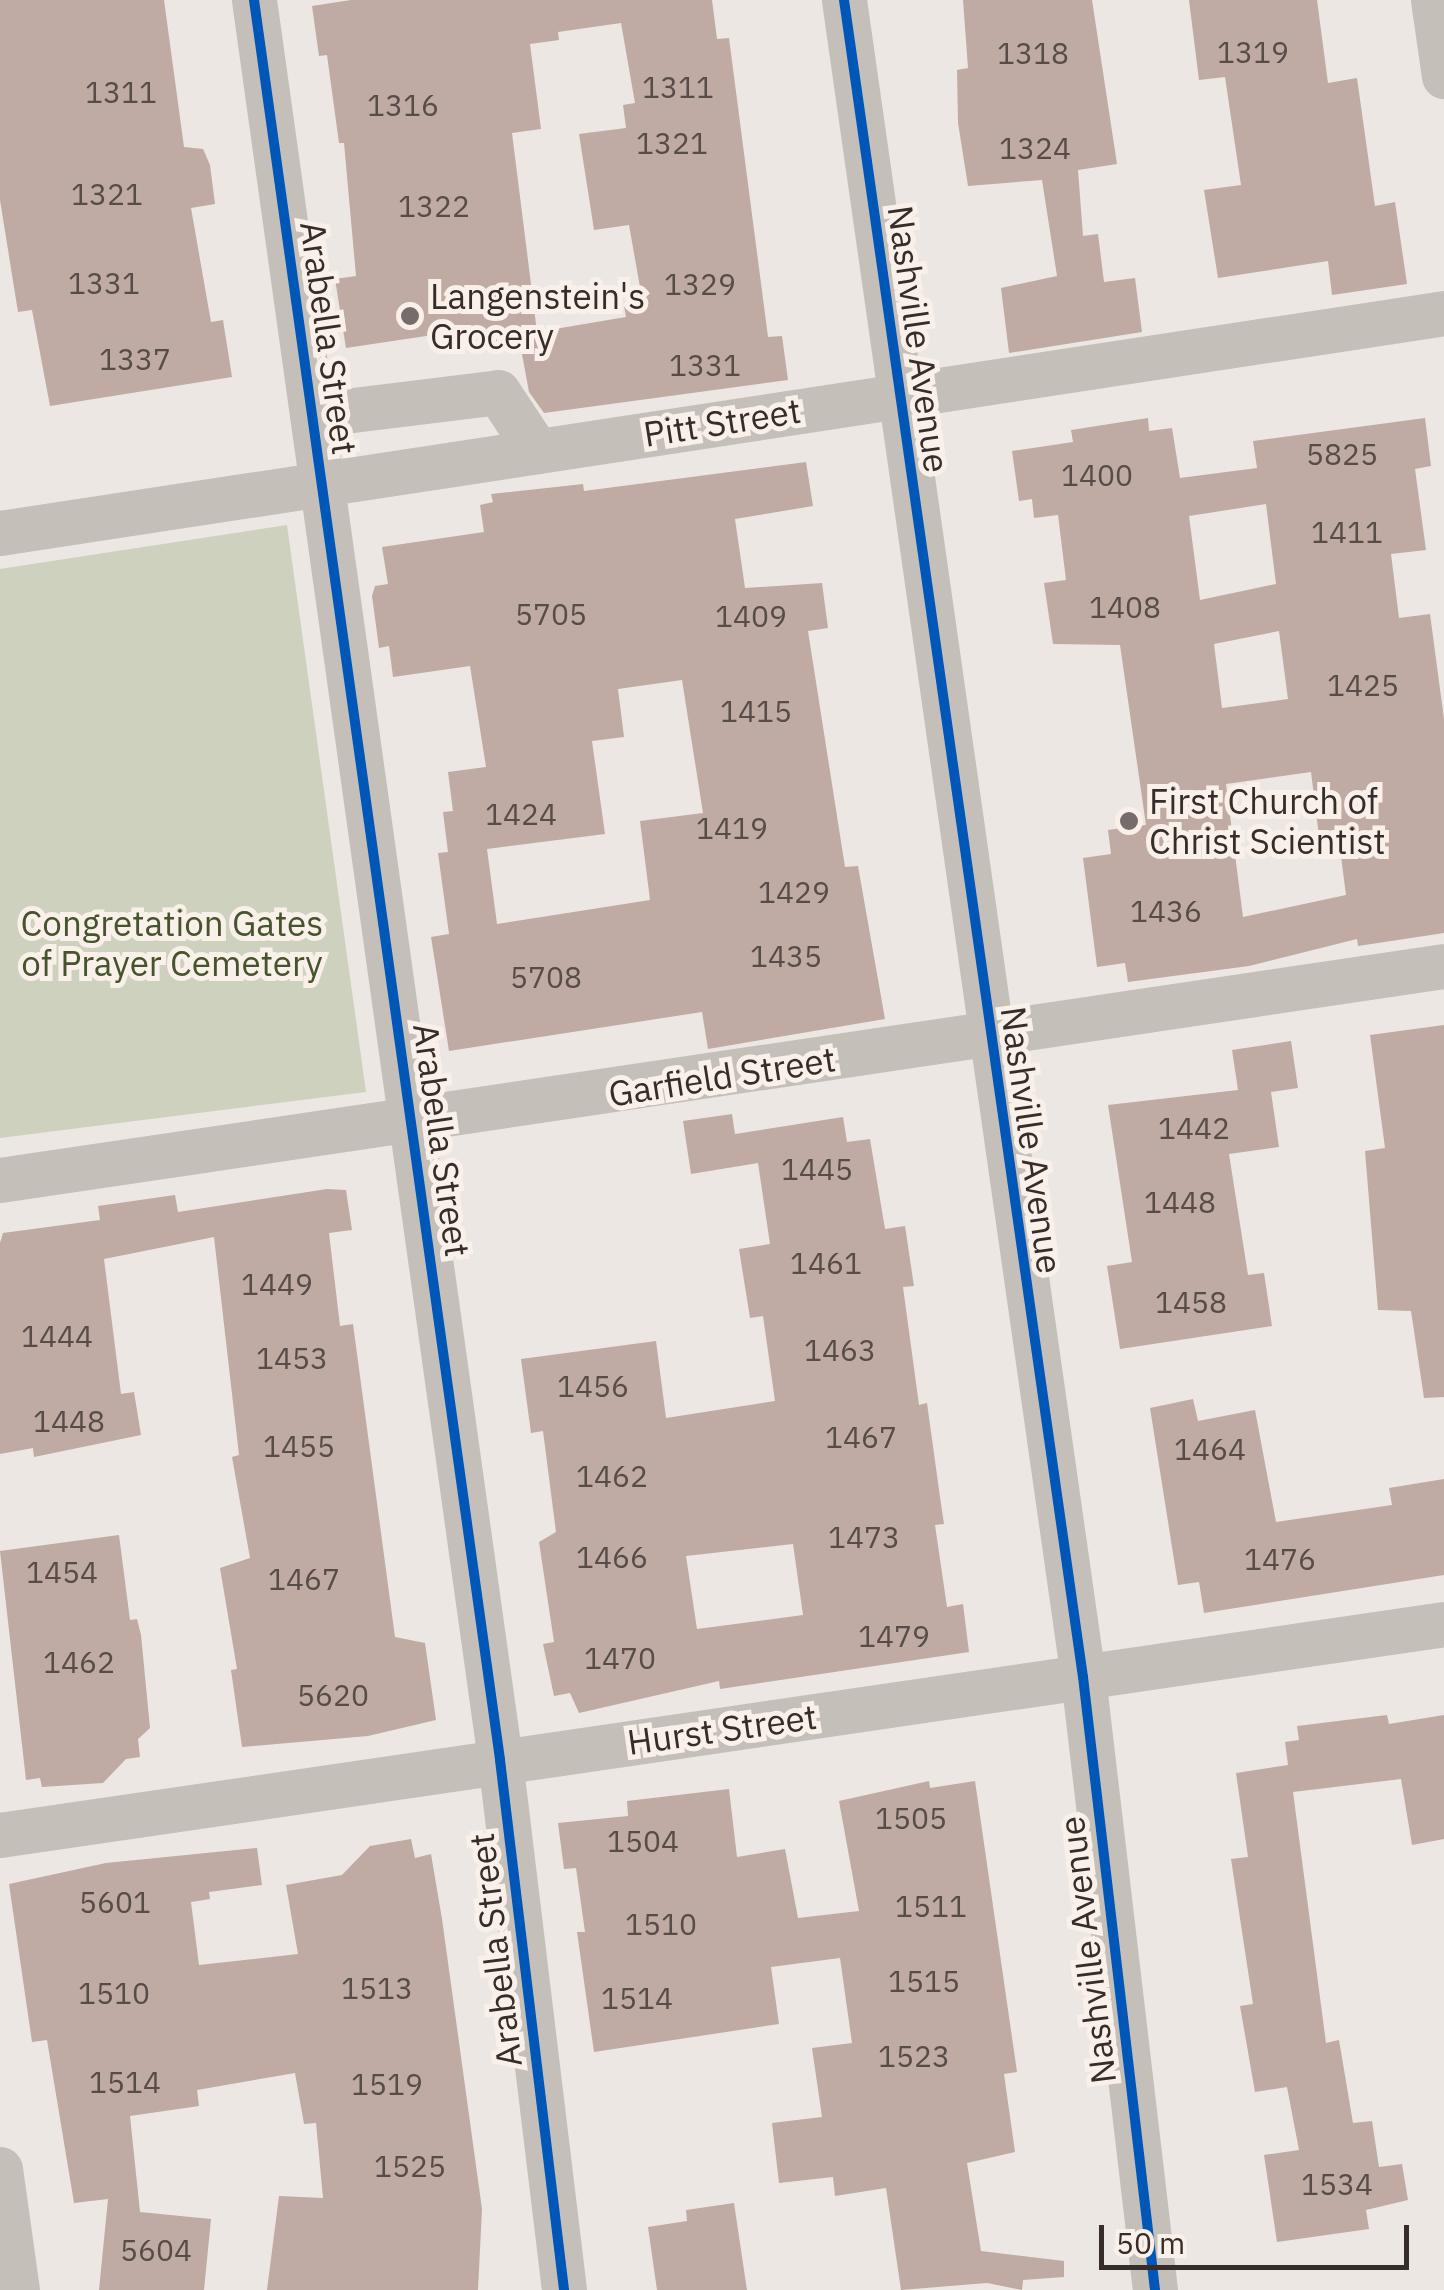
<!DOCTYPE html>
<html>
<head>
<meta charset="utf-8">
<style>
  body { margin:0 }
  #map { position:relative; width:1444px; height:2290px; overflow:hidden; background:#ece7e2; font-family:"IBM Plex Sans",sans-serif }
  div>[style] { position:absolute }
  .green>* { inset:0; background:#ced1bd }
  .building>* { inset:0; background:#bfaaa4 }
  .minor>* { height:45px; margin:-22.5px; padding:0 22.5px; transform-origin:22.5px; border-radius:22.5px; background:#c5bfba }
  .cycleway>* { height:10px; margin:-5px; padding:0 5px; transform-origin:5px; border-radius:5px; background:#0057b8 }
  .dots>* { width:28px; height:28px; translate:-50% -50%; box-sizing:border-box; border:5px solid #f9f1e9; border-radius:50% }
  span { translate:-50% -50%; white-space:nowrap; text-align:center; line-height:1.15; -webkit-text-stroke:10px #f9f1e9; paint-order:stroke }
  .number-label { font-size:30px; color:#584c48 }
  .number-label span { -webkit-text-stroke-width:0 }
  .poi-label { font-size:35px; color:#362c29 }
  .left { translate:0 -50%; text-align:left }
  .street-label { font-size:35px; color:#362c29 }
  .park-label { font-size:35px; color:#47532e }
  .scale { position:absolute; left:1099px; top:2225px; width:310px; height:45px; box-sizing:border-box; border:5px solid #362c29; border-top:0; padding-left:12px; font-size:30px; line-height:35px; white-space:nowrap; color:#362c29; -webkit-text-stroke:8px #f9f1e9; paint-order:stroke }
</style>
</head>
<body>
<div id="map">
  <div class="green">
    <i style="clip-path:polygon(287px 525px,366px 1092px,0 1138px,0 569px)"></i>
  </div>
  <div class="building">
    <i style="clip-path:polygon(0 0,164px 0,184px 147px,203px 149px,210px 165px,215px 204px,191px 208px,211px 322px,223px 320px,232px 377px,50px 406px,32px 310px,18px 312px,0 200px)"></i>
    <i style="clip-path:polygon(evenodd,351px 0,712px 0,717px 39px,729px 38px,768px 337px,782px 336px,788px 380px,544px 413px,529px 392px,519px 338px,475px 345px,473px 329px,346px 348px,335px 279px,356px 276px,344px 143px,339px 143px,327px 55px,319px 56px,312px 6px,351px 0,621px 23px,635px 103px,623px 105px,626px 128px,579px 134px,594px 230px,629px 225px,643px 304px,624px 306px,626px 317px,537px 332px,512px 133px,541px 129px,530px 44px,559px 40px,558px 32px,621px 23px)"></i>
    <i style="clip-path:polygon(963px 0,1092px 0,1117px 164px,1078px 170px,1083px 236px,1098px 234px,1104px 282px,1135px 278px,1142px 332px,1009px 353px,1001px 288px,1057px 276px,1042px 180px,968px 186px,958px 123px,957px 70px,968px 68px)"></i>
    <i style="clip-path:polygon(1189px 0,1317px 0,1328px 83px,1357px 78px,1375px 206px,1395px 202px,1407px 284px,1332px 295px,1328px 261px,1218px 278px,1204px 190px,1241px 185px,1225px 77px,1199px 80px)"></i>
    <i style="clip-path:polygon(evenodd,1148px 418px,1149px 431px,1172px 428px,1180px 478px,1257px 468px,1253px 441px,1425px 418px,1431px 466px,1415px 469px,1426px 550px,1391px 554px,1399px 618px,1430px 614px,1444px 719px,1444px 933px,1358px 946px,1357px 939px,1249px 966px,1128px 982px,1125px 963px,1097px 967px,1083px 858px,1111px 854px,1108px 830px,1146px 825px,1120px 645px,1053px 644px,1044px 583px,1066px 580px,1058px 515px,1034px 518px,1032px 499px,1019px 501px,1012px 451px,1073px 442px,1071px 430px,1148px 418px,1266px 504px,1276px 584px,1200px 600px,1189px 516px,1266px 504px,1148px 418px,1279px 631px,1288px 699px,1222px 708px,1214px 644px,1279px 631px,1148px 418px,1311px 772px,1319px 836px,1338px 833px,1346px 895px,1243px 917px,1226px 784px,1311px 772px)"></i>
    <i style="clip-path:polygon(evenodd,806px 462px,813px 506px,735px 519px,745px 588px,822px 583px,828px 628px,808px 631px,845px 867px,858px 866px,885px 1019px,708px 1049px,702px 1012px,449px 1051px,431px 937px,449px 934px,438px 853px,448px 852px,443px 812px,453px 811px,448px 772px,486px 767px,470px 666px,393px 677px,389px 646px,379px 648px,372px 596px,375px 586px,388px 584px,382px 547px,484px 532px,480px 505px,493px 502px,491px 494px,583px 484px,584px 491px,806px 462px,682px 680px,703px 813px,640px 821px,650px 900px,497px 924px,487px 849px,605px 834px,592px 741px,624px 737px,618px 689px,682px 680px)"></i>
    <i style="clip-path:polygon(1444px 1025px,1444px 1397px,1424px 1398px,1411px 1311px,1378px 1310px,1365px 1151px,1385px 1148px,1370px 1035px)"></i>
    <i style="clip-path:polygon(1291px 1041px,1298px 1088px,1271px 1092px,1279px 1147px,1229px 1154px,1248px 1275px,1264px 1273px,1272px 1326px,1120px 1349px,1107px 1266px,1132px 1262px,1108px 1105px,1238px 1090px,1232px 1050px)"></i>
    <i style="clip-path:polygon(evenodd,732px 1114px,735px 1134px,843px 1117px,847px 1142px,870px 1139px,885px 1229px,905px 1226px,914px 1286px,903px 1287px,919px 1405px,927px 1403px,940px 1497px,944px 1524px,935px 1525px,947px 1607px,963px 1604px,969px 1652px,720px 1689px,719px 1681px,579px 1713px,570px 1693px,554px 1696px,543px 1644px,554px 1642px,539px 1542px,556px 1532px,543px 1431px,531px 1433px,521px 1359px,656px 1341px,666px 1418px,775px 1401px,763px 1316px,750px 1318px,739px 1249px,770px 1244px,758px 1163px,691px 1174px,683px 1121px,732px 1114px,793px 1544px,803px 1615px,697px 1629px,686px 1556px,793px 1544px)"></i>
    <i style="clip-path:polygon(327px 1189px,346px 1190px,352px 1230px,329px 1233px,340px 1326px,353px 1324px,395px 1637px,425px 1643px,436px 1720px,368px 1736px,242px 1747px,231px 1670px,237px 1669px,220px 1568px,250px 1558px,232px 1457px,239px 1455px,214px 1237px,104px 1259px,121px 1394px,134px 1392px,141px 1435px,34px 1457px,33px 1448px,0 1454px,0 1243px,3px 1233px,100px 1220px,98px 1206px,175px 1195px,178px 1212px)"></i>
    <i style="clip-path:polygon(1193px 1399px,1198px 1421px,1255px 1410px,1276px 1522px,1392px 1505px,1389px 1488px,1444px 1479px,1444px 1575px,1204px 1613px,1199px 1582px,1178px 1585px,1150px 1408px)"></i>
    <i style="clip-path:polygon(119px 1535px,130px 1620px,137px 1619px,141px 1635px,150px 1728px,138px 1739px,140px 1757px,126px 1759px,103px 1783px,42px 1787px,40px 1778px,26px 1780px,0 1551px)"></i>
    <i style="clip-path:polygon(1387px 1715px,1389px 1724px,1444px 1715px,1444px 1839px,1412px 1845px,1401px 1779px,1293px 1792px,1326px 2043px,1339px 2040px,1353px 2123px,1372px 2121px,1379px 2167px,1402px 2164px,1408px 2200px,1366px 2210px,1369px 2229px,1277px 2242px,1264px 2155px,1299px 2150px,1287px 2087px,1255px 2092px,1240px 2006px,1253px 2004px,1231px 1859px,1248px 1857px,1236px 1773px,1288px 1765px,1285px 1742px,1299px 1740px,1297px 1726px)"></i>
    <i style="clip-path:polygon(929px 1781px,930px 1788px,975px 1781px,1017px 2072px,1004px 2074px,1015px 2152px,967px 2163px,981px 2251px,1064px 2261px,1064px 2277px,1023px 2280px,1022px 2290px,987px 2283px,901px 2290px,886px 2188px,835px 2196px,833px 2177px,779px 2183px,772px 2123px,822px 2117px,812px 2048px,852px 2043px,840px 1958px,771px 1967px,779px 2024px,594px 2052px,577px 1932px,585px 1932px,576px 1868px,564px 1869px,558px 1823px,628px 1816px,627px 1801px,729px 1789px,737px 1857px,785px 1849px,798px 1918px,859px 1911px,839px 1801px)"></i>
    <i style="clip-path:polygon(411px 1839px,415px 1858px,431px 1854px,442px 1919px,482px 2209px,478px 2290px,267px 2290px,279px 2196px,323px 2198px,316px 2123px,304px 2124px,295px 2073px,197px 2090px,199px 2106px,130px 2116px,140px 2212px,211px 2219px,204px 2290px,99px 2290px,108px 2199px,74px 2203px,47px 2040px,32px 2042px,9px 1884px,106px 1863px,257px 1848px,262px 1885px,209px 1892px,210px 1899px,191px 1902px,199px 1965px,298px 1954px,286px 1885px,342px 1875px,370px 1846px)"></i>
    <i style="clip-path:polygon(734px 2203px,747px 2290px,657px 2290px,648px 2227px,687px 2221px,686px 2210px)"></i>
  </div>
  <div class="minor">
    <i style="left:254px;top:0;width:1777px;rotate:82.04deg"></i>
    <i style="left:500px;top:1760px;width:534px;rotate:83.11deg"></i>
    <i style="left:844px;top:0;width:1694px;rotate:81.89deg"></i>
    <i style="left:1083px;top:1677px;width:617px;rotate:83.3deg"></i>
    <i style="left:1433px;top:0;width:77px;rotate:81.8deg"></i>
    <i style="left:312px;top:415px;width:187px;rotate:-7deg"></i>
    <i style="left:498px;top:392px;width:71px;rotate:56.5deg"></i>
    <i style="left:0;top:533px;width:1461px;rotate:-8.66deg"></i>
    <i style="left:0;top:1180px;width:1460px;rotate:-8.43deg"></i>
    <i style="left:0;top:1835px;width:1459px;rotate:-8.31deg"></i>
    <i style="left:0;top:2169px;width:122px;rotate:82deg"></i>
  </div>
  <div class="cycleway">
    <i style="left:254px;top:0;width:1777px;rotate:82.04deg"></i>
    <i style="left:500px;top:1760px;width:534px;rotate:83.11deg"></i>
    <i style="left:844px;top:0;width:1694px;rotate:81.89deg"></i>
    <i style="left:1083px;top:1677px;width:617px;rotate:83.3deg"></i>
  </div>
  <div class="dots">
    <i style="left:410px;top:316px;background:#766d6a"></i>
    <i style="left:1129px;top:821px;background:#766d6a"></i>
  </div>
  <div class="number-label">
    <span style="left:1253px;top:52px">1319</span>
    <span style="left:1033px;top:53px">1318</span>
    <span style="left:678px;top:87px">1311</span>
    <span style="left:121px;top:92px">1311</span>
    <span style="left:403px;top:105px">1316</span>
    <span style="left:672px;top:143px">1321</span>
    <span style="left:1035px;top:148px">1324</span>
    <span style="left:107px;top:194px">1321</span>
    <span style="left:434px;top:206px">1322</span>
    <span style="left:104px;top:283px">1331</span>
    <span style="left:700px;top:284px">1329</span>
    <span style="left:135px;top:359px">1337</span>
    <span style="left:705px;top:365px">1331</span>
    <span style="left:1342px;top:454px">5825</span>
    <span style="left:1097px;top:475px">1400</span>
    <span style="left:1347px;top:532px">1411</span>
    <span style="left:1125px;top:607px">1408</span>
    <span style="left:551px;top:614px">5705</span>
    <span style="left:751px;top:616px">1409</span>
    <span style="left:1363px;top:685px">1425</span>
    <span style="left:756px;top:711px">1415</span>
    <span style="left:521px;top:814px">1424</span>
    <span style="left:732px;top:828px">1419</span>
    <span style="left:794px;top:892px">1429</span>
    <span style="left:1166px;top:911px">1436</span>
    <span style="left:786px;top:956px">1435</span>
    <span style="left:546px;top:977px">5708</span>
    <span style="left:1194px;top:1128px">1442</span>
    <span style="left:817px;top:1169px">1445</span>
    <span style="left:1180px;top:1202px">1448</span>
    <span style="left:826px;top:1263px">1461</span>
    <span style="left:277px;top:1284px">1449</span>
    <span style="left:1191px;top:1302px">1458</span>
    <span style="left:57px;top:1336px">1444</span>
    <span style="left:840px;top:1350px">1463</span>
    <span style="left:292px;top:1358px">1453</span>
    <span style="left:593px;top:1386px">1456</span>
    <span style="left:69px;top:1421px">1448</span>
    <span style="left:861px;top:1437px">1467</span>
    <span style="left:299px;top:1446px">1455</span>
    <span style="left:1210px;top:1449px">1464</span>
    <span style="left:612px;top:1476px">1462</span>
    <span style="left:864px;top:1537px">1473</span>
    <span style="left:612px;top:1557px">1466</span>
    <span style="left:1280px;top:1559px">1476</span>
    <span style="left:62px;top:1572px">1454</span>
    <span style="left:304px;top:1579px">1467</span>
    <span style="left:894px;top:1636px">1479</span>
    <span style="left:620px;top:1658px">1470</span>
    <span style="left:79px;top:1662px">1462</span>
    <span style="left:333px;top:1695px">5620</span>
    <span style="left:911px;top:1818px">1505</span>
    <span style="left:643px;top:1841px">1504</span>
    <span style="left:115px;top:1902px">5601</span>
    <span style="left:931px;top:1906px">1511</span>
    <span style="left:661px;top:1924px">1510</span>
    <span style="left:924px;top:1981px">1515</span>
    <span style="left:377px;top:1988px">1513</span>
    <span style="left:114px;top:1993px">1510</span>
    <span style="left:637px;top:1998px">1514</span>
    <span style="left:914px;top:2056px">1523</span>
    <span style="left:125px;top:2082px">1514</span>
    <span style="left:387px;top:2084px">1519</span>
    <span style="left:410px;top:2166px">1525</span>
    <span style="left:1337px;top:2184px">1534</span>
    <span style="left:156px;top:2250px">5604</span>
  </div>
  <div class="poi-label">
    <span class="left" style="left:430px;top:316px">Langenstein's<br>Grocery</span>
    <span class="left" style="left:1149px;top:821px">First Church of<br>Christ Scientist</span>
  </div>
  <div class="street-label">
    <span style="left:329px;top:338px;rotate:82deg">Arabella Street</span>
    <span style="left:919px;top:339px;rotate:82deg">Nashville Avenue</span>
    <span style="left:722px;top:422px;rotate:-9deg">Pitt Street</span>
    <span style="left:722px;top:1076px;rotate:-9deg">Garfield Street</span>
    <span style="left:442px;top:1140px;rotate:82deg">Arabella Street</span>
    <span style="left:1032px;top:1140px;rotate:82deg">Nashville Avenue</span>
    <span style="left:722px;top:1729px;rotate:-8deg">Hurst Street</span>
    <span style="left:495px;top:1950px;rotate:-97deg">Arabella Street</span>
    <span style="left:1087px;top:1950px;rotate:-97deg">Nashville Avenue</span>
  </div>
  <div class="park-label">
    <span style="left:172px;top:943px">Congretation Gates<br>of Prayer Cemetery</span>
  </div>
  <div class="scale">50 m</div>
</div>
</body>
</html>
